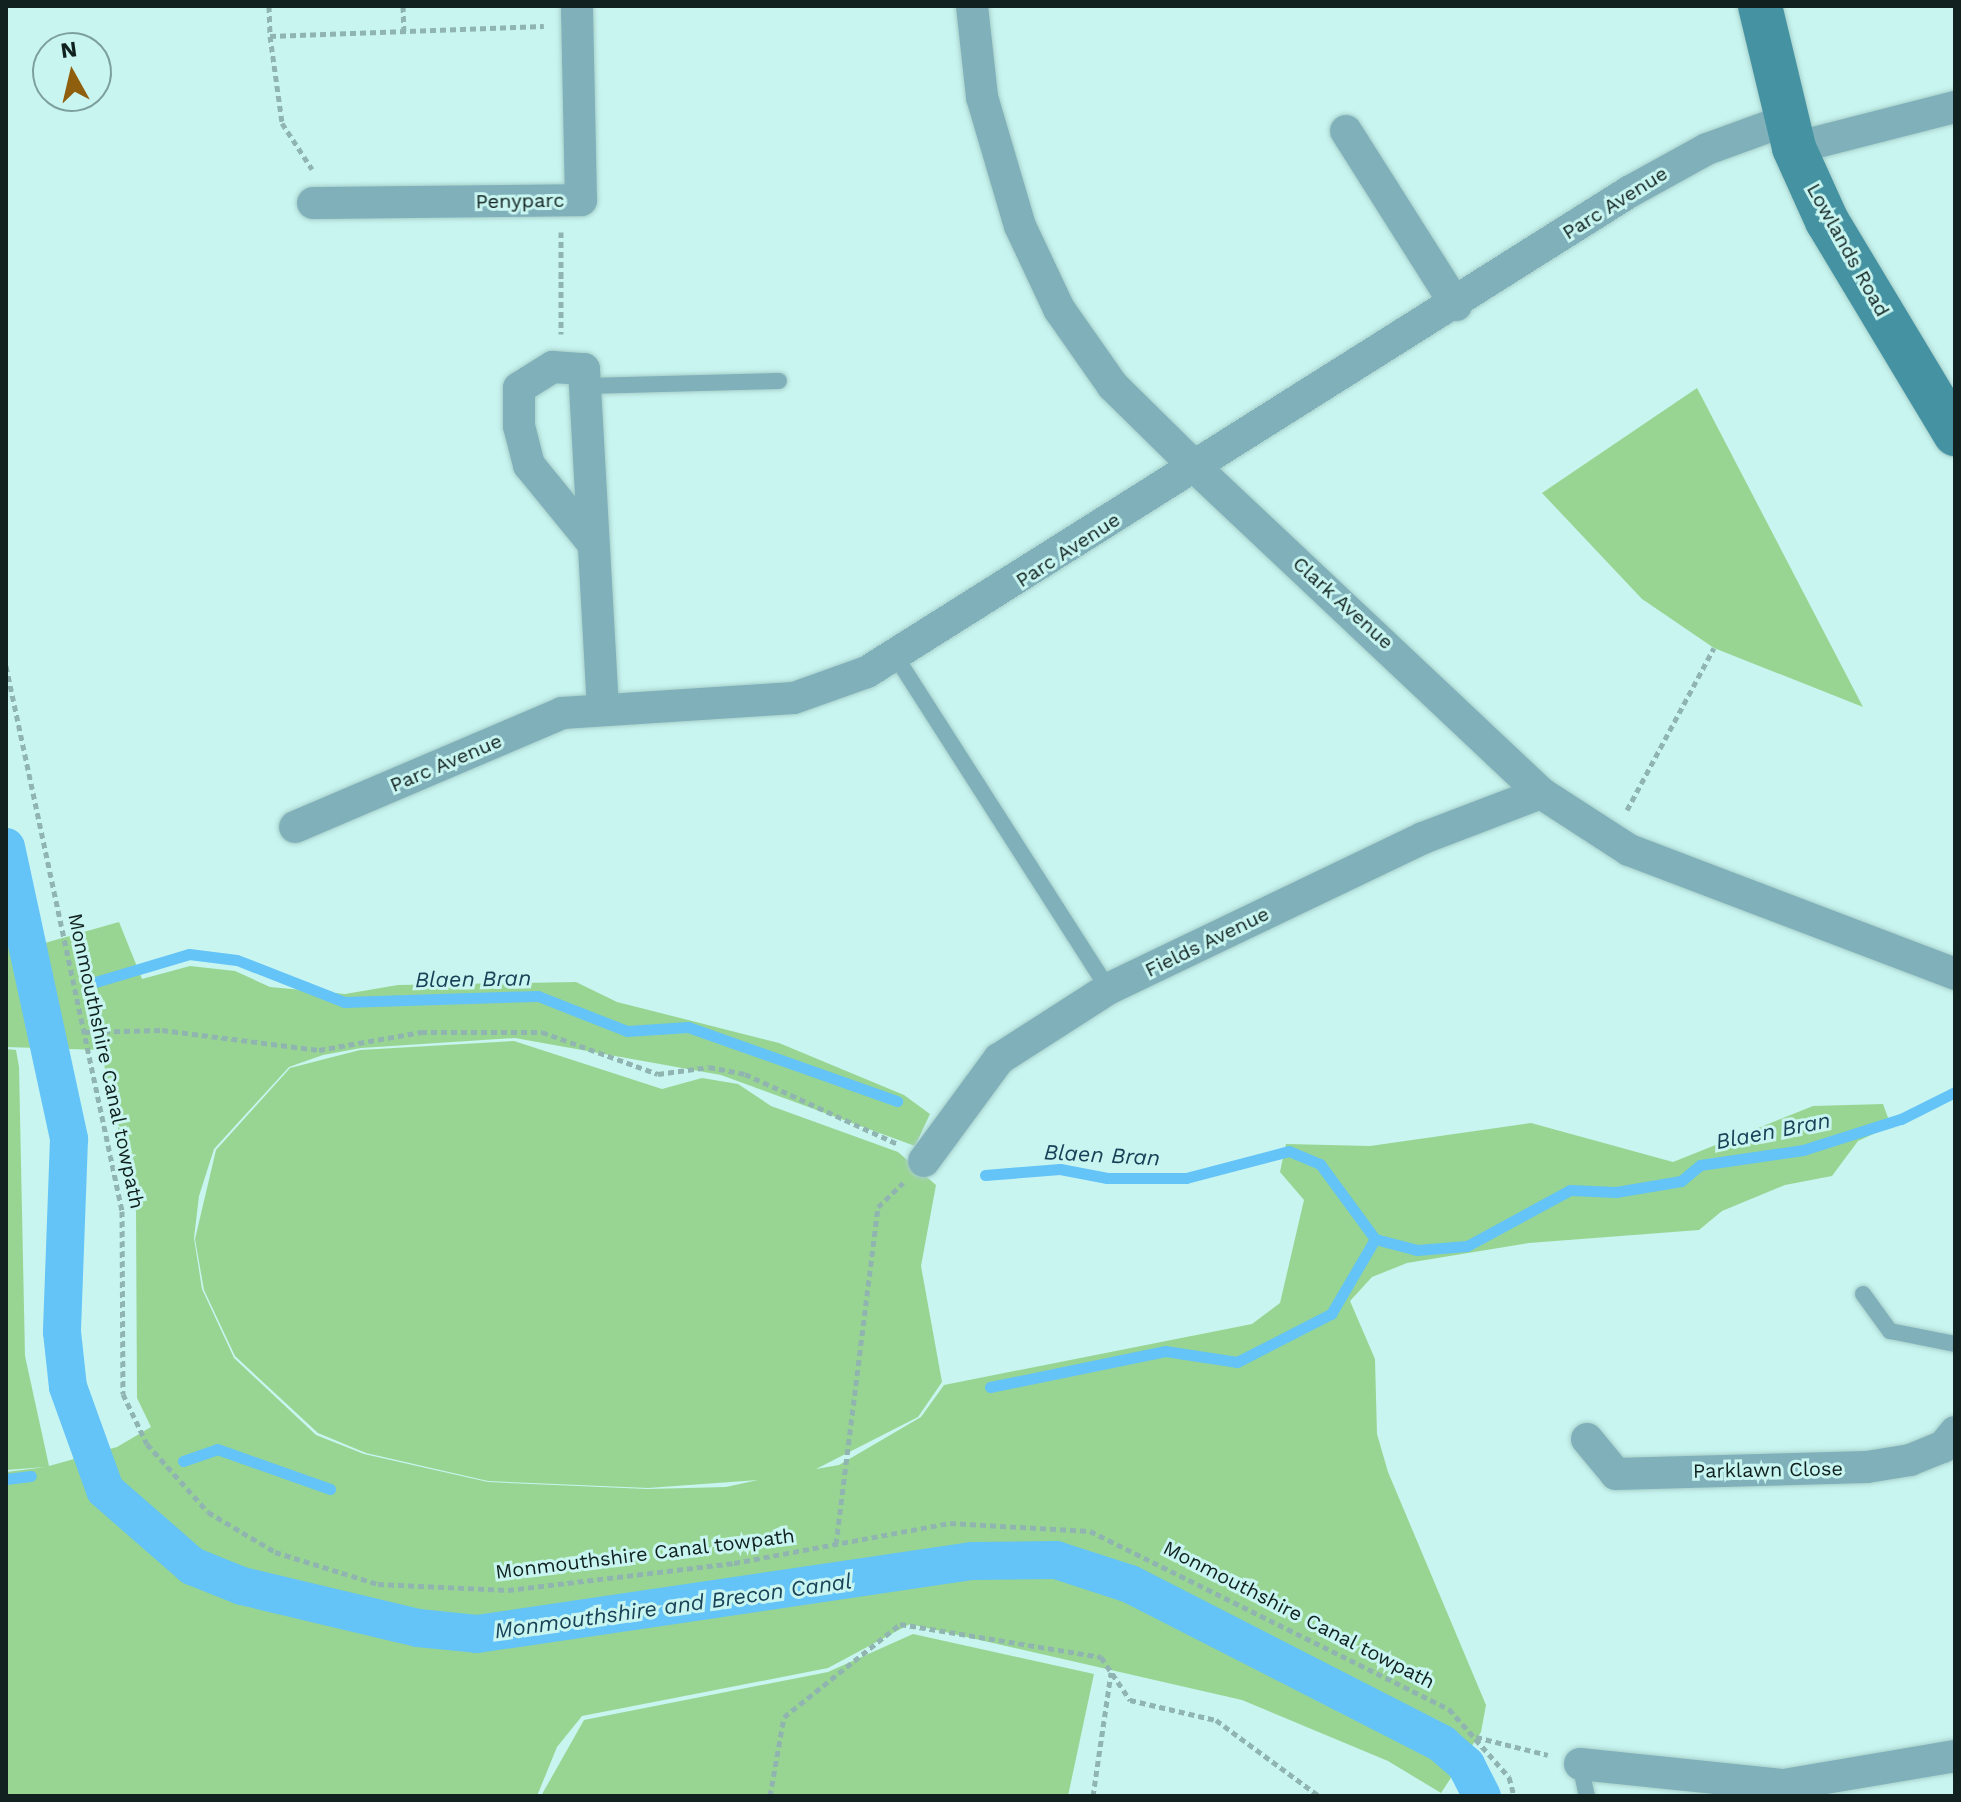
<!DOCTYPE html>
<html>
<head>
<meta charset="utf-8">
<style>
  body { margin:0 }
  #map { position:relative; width:1961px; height:1802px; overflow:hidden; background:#c8f5f0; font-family:"Work Sans",sans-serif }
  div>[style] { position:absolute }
  .green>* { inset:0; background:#99d592 }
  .stream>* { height:11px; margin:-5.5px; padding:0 5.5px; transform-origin:5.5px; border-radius:5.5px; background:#64c3f7 }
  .canal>* { height:38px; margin:-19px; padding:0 19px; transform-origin:19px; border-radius:19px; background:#64c3f7 }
  .path>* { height:5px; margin-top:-2.5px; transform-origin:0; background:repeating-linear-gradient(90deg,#90b5b1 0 6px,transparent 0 10px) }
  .roads { filter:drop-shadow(0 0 2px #a7cfca) drop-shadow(0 0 2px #a7cfca) }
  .lane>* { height:16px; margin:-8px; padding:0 8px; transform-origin:8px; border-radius:8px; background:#80b0ba }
  .street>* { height:32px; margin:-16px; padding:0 16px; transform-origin:16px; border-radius:16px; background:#80b0ba }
  .secondary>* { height:44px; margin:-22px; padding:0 22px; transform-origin:22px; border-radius:22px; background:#4593a2 }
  span { translate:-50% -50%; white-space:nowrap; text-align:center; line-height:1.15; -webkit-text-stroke:6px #c8f5f0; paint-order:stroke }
  .street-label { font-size:20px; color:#10211f }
  .water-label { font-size:22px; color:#194157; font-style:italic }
  .frame { position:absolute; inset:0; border:8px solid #10211f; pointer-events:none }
  .north { position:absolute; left:32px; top:32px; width:80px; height:80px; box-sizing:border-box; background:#c8f5f0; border:2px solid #7ea09c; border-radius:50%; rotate:352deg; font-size:22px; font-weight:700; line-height:32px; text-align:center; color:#10211f }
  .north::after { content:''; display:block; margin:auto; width:28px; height:36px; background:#905f0d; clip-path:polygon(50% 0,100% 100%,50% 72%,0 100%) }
</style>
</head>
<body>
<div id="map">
  <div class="green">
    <i style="clip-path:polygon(1697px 388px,1863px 707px,1714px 648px,1642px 599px,1542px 493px)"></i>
    <i style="clip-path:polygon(6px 916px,20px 950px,119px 922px,142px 979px,190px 966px,235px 971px,270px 987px,345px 994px,398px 985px,576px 982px,617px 1002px,779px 1043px,904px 1095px,930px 1114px,915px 1146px,721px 1075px,515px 1038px,361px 1048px,323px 1055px,289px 1067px,214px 1149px,199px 1196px,194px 1238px,202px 1289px,234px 1358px,316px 1435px,364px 1454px,488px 1482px,647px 1489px,726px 1487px,758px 1480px,648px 1488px,488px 1481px,366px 1453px,318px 1433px,235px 1356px,204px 1290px,195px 1239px,216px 1150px,290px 1068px,360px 1050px,514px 1041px,662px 1089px,702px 1078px,738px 1084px,771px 1106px,898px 1152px,936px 1185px,921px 1266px,942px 1382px,918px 1417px,816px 1469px,839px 1465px,921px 1417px,944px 1385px,1252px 1324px,1280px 1303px,1304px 1200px,1280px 1172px,1286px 1144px,1370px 1146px,1531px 1123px,1673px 1162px,1813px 1106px,1883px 1104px,1891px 1126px,1858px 1141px,1832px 1176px,1785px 1185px,1722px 1211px,1699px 1230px,1529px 1243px,1407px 1263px,1372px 1277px,1350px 1301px,1375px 1359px,1377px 1434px,1388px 1472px,1486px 1705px,1481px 1732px,1441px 1793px,1388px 1761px,1242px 1700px,910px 1624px,828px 1668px,582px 1716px,557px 1747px,537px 1796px,6px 1796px,6px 1472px,46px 1467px,6px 1470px,6px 1049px,16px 1050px,19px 1067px,25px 1356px,49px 1466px,117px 1447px,151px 1427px,137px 1398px,136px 1212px,101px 1050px,6px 1047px)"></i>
    <i style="clip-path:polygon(913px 1634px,1094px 1674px,1068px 1796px,541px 1796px,584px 1720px,828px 1672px)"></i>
  </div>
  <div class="stream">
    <i style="left:92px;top:983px;width:101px;rotate:-16.6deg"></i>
    <i style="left:189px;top:954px;width:48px;rotate:7.1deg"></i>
    <i style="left:237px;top:960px;width:115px;rotate:21.4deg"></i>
    <i style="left:344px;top:1002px;width:194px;rotate:-1.8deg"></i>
    <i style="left:538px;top:996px;width:96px;rotate:21.5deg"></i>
    <i style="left:627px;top:1031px;width:61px;rotate:-3.8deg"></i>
    <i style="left:688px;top:1027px;width:222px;rotate:19.5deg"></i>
    <i style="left:985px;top:1175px;width:75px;rotate:-4.6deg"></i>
    <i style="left:1060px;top:1169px;width:48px;rotate:10.8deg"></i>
    <i style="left:1107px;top:1178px;width:79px"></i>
    <i style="left:1186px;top:1178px;width:106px;rotate:-14.7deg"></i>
    <i style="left:1289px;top:1151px;width:34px;rotate:23deg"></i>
    <i style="left:1320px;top:1164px;width:93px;rotate:53.7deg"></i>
    <i style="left:1375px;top:1239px;width:43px;rotate:14.7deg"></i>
    <i style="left:1417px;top:1250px;width:50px;rotate:-4.6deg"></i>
    <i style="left:1467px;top:1246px;width:117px;rotate:-28.5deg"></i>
    <i style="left:1570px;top:1190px;width:46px;rotate:2.5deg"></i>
    <i style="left:1616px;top:1192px;width:66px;rotate:-9.6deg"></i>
    <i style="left:1681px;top:1181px;width:25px;rotate:-40deg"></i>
    <i style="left:1700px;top:1165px;width:104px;rotate:-8.3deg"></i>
    <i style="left:1803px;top:1150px;width:103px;rotate:-17.6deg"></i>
    <i style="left:1901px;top:1119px;width:60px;rotate:-26.6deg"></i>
    <i style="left:990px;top:1387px;width:179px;rotate:-11.6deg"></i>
    <i style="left:1165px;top:1351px;width:73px;rotate:8.7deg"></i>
    <i style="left:1237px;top:1362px;width:106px;rotate:-27.1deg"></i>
    <i style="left:1331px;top:1314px;width:87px;rotate:-59.6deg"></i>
    <i style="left:183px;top:1461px;width:36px;rotate:-19deg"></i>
    <i style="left:217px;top:1449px;width:120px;rotate:19.5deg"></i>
    <i style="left:6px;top:1479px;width:25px;rotate:-7deg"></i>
  </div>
  <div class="canal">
    <i style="left:6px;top:847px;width:299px;rotate:77.8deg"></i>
    <i style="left:69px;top:1139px;width:193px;rotate:92.1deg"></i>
    <i style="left:62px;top:1332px;width:55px;rotate:83.8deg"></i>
    <i style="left:68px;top:1387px;width:109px;rotate:70.2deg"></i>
    <i style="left:105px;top:1490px;width:116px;rotate:41.1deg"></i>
    <i style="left:192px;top:1566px;width:54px;rotate:21.8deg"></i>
    <i style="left:242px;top:1586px;width:181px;rotate:13.4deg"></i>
    <i style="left:418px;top:1628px;width:59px;rotate:5.8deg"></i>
    <i style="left:477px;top:1634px;width:500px;rotate:-8.39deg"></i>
    <i style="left:972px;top:1561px;width:84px;rotate:-0.7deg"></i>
    <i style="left:1056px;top:1560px;width:78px;rotate:18deg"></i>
    <i style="left:1130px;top:1584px;width:351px;rotate:27.1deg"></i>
    <i style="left:1442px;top:1744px;width:32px;rotate:41deg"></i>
    <i style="left:1466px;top:1765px;width:35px;rotate:63deg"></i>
  </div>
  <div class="path">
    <i style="left:269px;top:6px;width:30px;rotate:88deg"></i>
    <i style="left:270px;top:36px;width:274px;rotate:-2.1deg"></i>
    <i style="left:403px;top:6px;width:25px;rotate:88deg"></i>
    <i style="left:270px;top:36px;width:88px;rotate:82.1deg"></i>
    <i style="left:282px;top:123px;width:55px;rotate:56.9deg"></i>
    <i style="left:561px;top:232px;width:102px;rotate:90deg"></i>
    <i style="left:6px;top:666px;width:557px;rotate:77.98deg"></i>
    <i style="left:122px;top:1211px;width:183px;rotate:89.7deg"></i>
    <i style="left:123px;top:1394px;width:55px;rotate:64.4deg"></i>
    <i style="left:147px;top:1444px;width:91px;rotate:48.1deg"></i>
    <i style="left:208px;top:1512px;width:78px;rotate:30.8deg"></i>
    <i style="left:275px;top:1552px;width:108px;rotate:17.3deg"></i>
    <i style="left:378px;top:1584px;width:130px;rotate:2.6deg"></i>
    <i style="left:508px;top:1590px;width:228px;rotate:-6.8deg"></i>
    <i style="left:734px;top:1563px;width:220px;rotate:-10.5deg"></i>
    <i style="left:950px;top:1523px;width:140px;rotate:3.3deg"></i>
    <i style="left:1090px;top:1531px;width:401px;rotate:26.4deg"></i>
    <i style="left:1449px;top:1709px;width:91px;rotate:48.6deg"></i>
    <i style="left:1509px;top:1777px;width:20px;rotate:75deg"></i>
    <i style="left:1627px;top:810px;width:184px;rotate:-61.8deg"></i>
    <i style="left:84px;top:1032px;width:78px;rotate:-1.5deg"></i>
    <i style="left:162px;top:1030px;width:158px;rotate:7.3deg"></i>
    <i style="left:319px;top:1050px;width:104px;rotate:-10deg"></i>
    <i style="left:421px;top:1032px;width:121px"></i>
    <i style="left:542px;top:1032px;width:123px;rotate:19.9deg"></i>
    <i style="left:658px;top:1074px;width:51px;rotate:-7.8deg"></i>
    <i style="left:709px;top:1067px;width:37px;rotate:11deg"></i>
    <i style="left:745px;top:1074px;width:168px;rotate:24.6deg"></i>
    <i style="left:836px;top:1544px;width:340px;rotate:-82.9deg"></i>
    <i style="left:878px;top:1207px;width:35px;rotate:-44deg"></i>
    <i style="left:1476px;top:1737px;width:74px;rotate:14deg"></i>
    <i style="left:770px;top:1796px;width:80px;rotate:-80deg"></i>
    <i style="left:784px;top:1717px;width:149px;rotate:-38.7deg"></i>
    <i style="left:900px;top:1624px;width:204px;rotate:9.3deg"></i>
    <i style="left:1101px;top:1657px;width:52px;rotate:56deg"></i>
    <i style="left:1130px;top:1700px;width:88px;rotate:13.1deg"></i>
    <i style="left:1216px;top:1720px;width:128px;rotate:36.4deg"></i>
    <i style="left:1093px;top:1796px;width:125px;rotate:-81.7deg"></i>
  </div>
  <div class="roads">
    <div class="lane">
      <i style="left:585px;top:386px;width:194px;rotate:-1.5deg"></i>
      <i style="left:896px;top:657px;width:394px;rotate:57.4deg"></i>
      <i style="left:1863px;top:1294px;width:46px;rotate:53.9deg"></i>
      <i style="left:1890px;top:1331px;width:66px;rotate:11.3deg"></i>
      <i style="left:1580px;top:1764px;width:33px;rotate:78deg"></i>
    </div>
    <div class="street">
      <i style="left:972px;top:6px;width:92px;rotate:83.7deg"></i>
      <i style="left:982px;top:97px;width:134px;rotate:73.6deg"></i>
      <i style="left:1020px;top:226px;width:92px;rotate:64.8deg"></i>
      <i style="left:1059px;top:309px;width:94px;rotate:55deg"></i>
      <i style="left:1113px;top:386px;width:115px;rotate:44.6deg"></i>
      <i style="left:1195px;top:467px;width:475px;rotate:43.3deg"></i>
      <i style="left:1541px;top:793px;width:105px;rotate:32.9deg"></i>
      <i style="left:1629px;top:850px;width:349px;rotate:20.8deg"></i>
      <i style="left:1346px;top:131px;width:206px;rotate:57.7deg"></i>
      <i style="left:1794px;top:148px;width:166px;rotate:-14.3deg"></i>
      <i style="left:313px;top:203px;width:268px;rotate:-0.6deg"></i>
      <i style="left:581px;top:200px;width:194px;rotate:-91.2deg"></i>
      <i style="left:591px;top:541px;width:98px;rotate:-129.2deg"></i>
      <i style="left:529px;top:465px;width:40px;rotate:-104.4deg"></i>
      <i style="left:519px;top:426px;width:38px;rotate:-90deg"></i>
      <i style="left:519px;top:388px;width:40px;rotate:-32deg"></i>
      <i style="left:553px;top:367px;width:31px;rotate:4deg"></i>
      <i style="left:584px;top:369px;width:337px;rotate:86.8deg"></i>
      <i style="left:295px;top:827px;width:290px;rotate:-23.1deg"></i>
      <i style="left:562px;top:713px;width:232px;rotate:-3.7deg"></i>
      <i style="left:794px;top:698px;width:77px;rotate:-19.6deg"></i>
      <i style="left:867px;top:672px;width:901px;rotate:-32.21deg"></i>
      <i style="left:1629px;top:192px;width:89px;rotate:-28.9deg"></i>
      <i style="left:1707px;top:149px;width:82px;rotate:-20deg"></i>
      <i style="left:924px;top:1161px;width:127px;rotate:-53.7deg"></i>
      <i style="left:999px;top:1059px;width:130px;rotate:-32.7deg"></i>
      <i style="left:1108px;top:989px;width:349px;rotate:-25.6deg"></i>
      <i style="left:1423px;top:838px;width:126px;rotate:-20.9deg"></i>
      <i style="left:1587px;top:1439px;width:45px;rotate:50.4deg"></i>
      <i style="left:1616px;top:1474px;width:251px;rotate:-1.6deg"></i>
      <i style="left:1867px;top:1467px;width:44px;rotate:-9.2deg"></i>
      <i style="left:1910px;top:1460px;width:35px;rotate:-22deg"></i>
      <i style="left:1943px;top:1447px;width:19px;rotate:-51deg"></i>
      <i style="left:1580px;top:1764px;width:205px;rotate:5.9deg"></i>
      <i style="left:1784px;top:1785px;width:173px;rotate:-9.6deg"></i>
    </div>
    <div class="secondary">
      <i style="left:1760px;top:6px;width:146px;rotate:76.5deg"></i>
      <i style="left:1794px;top:148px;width:80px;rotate:65.7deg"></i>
      <i style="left:1827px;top:221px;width:249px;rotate:59deg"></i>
    </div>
  </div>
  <div class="street-label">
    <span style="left:520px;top:201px;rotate:-1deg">Penyparc</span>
    <span style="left:1615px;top:203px;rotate:-32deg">Parc Avenue</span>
    <span style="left:1848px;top:250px;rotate:61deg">Lowlands Road</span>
    <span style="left:1068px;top:550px;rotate:-33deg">Parc Avenue</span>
    <span style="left:1343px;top:603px;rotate:42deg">Clark Avenue</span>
    <span style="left:446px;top:763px;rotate:-23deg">Parc Avenue</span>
    <span style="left:1207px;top:942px;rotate:-26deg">Fields Avenue</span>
    <span style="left:106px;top:1061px;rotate:78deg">Monmouthshire Canal towpath</span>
    <span style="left:1768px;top:1470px;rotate:-1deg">Parklawn Close</span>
    <span style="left:645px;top:1554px;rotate:-7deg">Monmouthshire Canal towpath</span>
    <span style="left:1299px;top:1615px;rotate:27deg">Monmouthshire Canal towpath</span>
  </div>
  <div class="water-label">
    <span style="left:473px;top:979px;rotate:-1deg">Blaen Bran</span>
    <span style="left:1773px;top:1131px;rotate:-11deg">Blaen Bran</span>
    <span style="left:1102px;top:1155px;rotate:3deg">Blaen Bran</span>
    <span style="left:673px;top:1606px;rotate:-8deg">Monmouthshire and Brecon Canal</span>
  </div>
  <div class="frame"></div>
  <div class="north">N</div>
</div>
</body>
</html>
